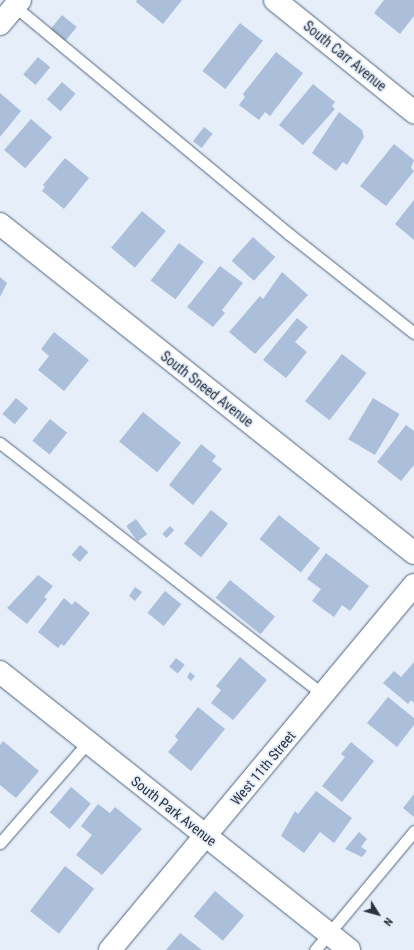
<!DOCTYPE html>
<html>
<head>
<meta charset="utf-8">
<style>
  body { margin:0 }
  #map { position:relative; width:414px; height:950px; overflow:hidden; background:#e5eef9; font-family:"Roboto Condensed",sans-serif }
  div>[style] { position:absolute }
  .building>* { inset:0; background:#abbfdb; transform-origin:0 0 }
  .roads { filter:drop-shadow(0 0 1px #51637c) drop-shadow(0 0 1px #51637c) }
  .lane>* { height:11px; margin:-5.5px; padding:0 5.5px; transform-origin:5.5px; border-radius:5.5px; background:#fff }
  .street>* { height:22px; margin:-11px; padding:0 11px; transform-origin:11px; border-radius:11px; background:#fff }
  span { translate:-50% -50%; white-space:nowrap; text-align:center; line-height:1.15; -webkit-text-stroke:3.5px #e5eef9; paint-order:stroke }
  .street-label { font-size:14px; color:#2a323d }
  .north { position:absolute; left:358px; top:894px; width:40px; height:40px; -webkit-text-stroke:3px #e5eef9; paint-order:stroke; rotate:127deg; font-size:11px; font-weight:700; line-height:16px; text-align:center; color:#2a323d }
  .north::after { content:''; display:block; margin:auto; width:14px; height:18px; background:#2a323d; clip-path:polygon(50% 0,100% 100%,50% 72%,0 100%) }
</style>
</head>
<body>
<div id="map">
  <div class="building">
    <i style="clip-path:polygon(137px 0,182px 0,163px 24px,136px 2px)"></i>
    <i style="clip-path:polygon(384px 0,414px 0,414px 16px,400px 34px,374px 13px)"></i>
    <i style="left:62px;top:15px;width:19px;height:19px;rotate:39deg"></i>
    <i style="left:240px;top:23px;width:29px;height:61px;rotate:38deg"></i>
    <i style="clip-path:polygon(276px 52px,303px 73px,270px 116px,265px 112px,259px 120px,239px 105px,245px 97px,243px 94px)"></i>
    <i style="left:38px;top:57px;width:16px;height:23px;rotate:40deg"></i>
    <i style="left:62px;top:82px;width:18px;height:23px;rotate:41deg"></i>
    <i style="clip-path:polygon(313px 84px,335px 102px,332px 106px,335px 109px,303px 145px,279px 125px)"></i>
    <i style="clip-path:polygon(0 93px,21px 111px,0 137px)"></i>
    <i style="clip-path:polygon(339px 112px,362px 130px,364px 137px,347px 165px,343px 162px,336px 171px,312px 153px)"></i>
    <i style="left:31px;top:119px;width:28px;height:41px;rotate:41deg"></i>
    <i style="left:204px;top:127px;width:11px;height:18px;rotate:38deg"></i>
    <i style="clip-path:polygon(394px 144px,414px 160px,411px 168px,414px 171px,386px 206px,360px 186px)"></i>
    <i style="clip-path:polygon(65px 158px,89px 178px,64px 209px,42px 191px,45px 187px,43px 185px)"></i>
    <i style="clip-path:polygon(414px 200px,414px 240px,395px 224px)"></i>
    <i style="left:142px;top:211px;width:31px;height:48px;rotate:40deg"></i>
    <i style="left:253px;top:237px;width:30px;height:32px;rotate:42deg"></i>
    <i style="left:179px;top:243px;width:31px;height:47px;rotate:37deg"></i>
    <i style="clip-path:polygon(220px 266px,243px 283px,222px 310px,225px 313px,213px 327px,187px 307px)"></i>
    <i style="clip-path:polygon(282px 272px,308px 295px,255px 354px,229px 332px,260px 296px,263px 299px)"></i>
    <i style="clip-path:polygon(0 277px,7px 283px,0 297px)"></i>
    <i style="clip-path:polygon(297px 318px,308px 327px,295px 342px,307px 352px,286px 378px,263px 360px)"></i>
    <i style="clip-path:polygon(54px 332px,89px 360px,64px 391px,38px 370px,49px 356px,41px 349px)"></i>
    <i style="left:342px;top:354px;width:31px;height:60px;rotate:38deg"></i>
    <i style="left:16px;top:398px;width:16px;height:21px;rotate:40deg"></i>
    <i style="left:373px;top:398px;width:31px;height:48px;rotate:31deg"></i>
    <i style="left:143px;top:412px;width:49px;height:38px;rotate:39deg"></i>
    <i style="left:50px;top:419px;width:22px;height:28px;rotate:39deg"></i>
    <i style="clip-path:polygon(406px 425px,414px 431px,414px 465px,401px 481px,377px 462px)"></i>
    <i style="clip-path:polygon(201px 444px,216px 456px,212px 461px,222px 469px,193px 505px,169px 485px)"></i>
    <i style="left:211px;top:510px;width:22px;height:43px;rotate:39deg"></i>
    <i style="left:279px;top:515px;width:53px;height:31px;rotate:39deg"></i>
    <i style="left:136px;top:519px;width:19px;height:12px;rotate:54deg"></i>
    <i style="left:170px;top:526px;width:6px;height:11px;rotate:45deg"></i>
    <i style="left:80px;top:545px;width:11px;height:13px;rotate:41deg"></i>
    <i style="clip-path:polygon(326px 553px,369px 586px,350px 611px,342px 605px,334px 617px,312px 601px,321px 589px,307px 579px)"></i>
    <i style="clip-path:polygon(38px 575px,53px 586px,44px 597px,47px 599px,27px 624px,7px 608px)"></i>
    <i style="left:230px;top:580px;width:58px;height:23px;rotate:39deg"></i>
    <i style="clip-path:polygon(135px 587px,142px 592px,135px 601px,129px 596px)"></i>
    <i style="left:165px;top:591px;width:21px;height:28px;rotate:39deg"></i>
    <i style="clip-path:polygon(64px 598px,72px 605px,75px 601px,90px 613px,64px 646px,61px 644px,58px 648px,38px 632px)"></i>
    <i style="clip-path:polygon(240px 657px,267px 680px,233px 720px,211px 703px,221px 690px,216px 686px)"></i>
    <i style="left:176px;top:658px;width:11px;height:11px;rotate:38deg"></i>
    <i style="clip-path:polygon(414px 662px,414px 703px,411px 700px,408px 704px,383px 683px,394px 671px,401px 677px)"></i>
    <i style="clip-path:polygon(190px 672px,195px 676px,191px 681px,187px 677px)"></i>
    <i style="clip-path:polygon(388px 697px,414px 718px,414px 725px,397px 747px,367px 723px)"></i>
    <i style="clip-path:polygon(198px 707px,225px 729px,191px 771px,168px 752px,178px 740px,175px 736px)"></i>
    <i style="clip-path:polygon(3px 741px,39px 771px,16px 798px,0 785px,0 745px)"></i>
    <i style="clip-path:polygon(351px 742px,374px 761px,342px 802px,322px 786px,345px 757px,341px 754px)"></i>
    <i style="left:71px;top:787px;width:26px;height:33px;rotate:40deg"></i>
    <i style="clip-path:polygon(316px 791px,352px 818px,334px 843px,320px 832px,304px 853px,281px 836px,295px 811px,298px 814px)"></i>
    <i style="clip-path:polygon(414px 794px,414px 817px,403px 808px)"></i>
    <i style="clip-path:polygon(98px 804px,110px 813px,115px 807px,142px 829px,102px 875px,76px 855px,92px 835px,81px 826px)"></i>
    <i style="clip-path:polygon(359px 832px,367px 839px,361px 847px,367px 851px,362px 857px,345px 849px)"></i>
    <i style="left:65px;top:866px;width:37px;height:57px;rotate:38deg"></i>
    <i style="left:215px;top:891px;width:38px;height:33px;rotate:40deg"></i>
    <i style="clip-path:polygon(180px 933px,202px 950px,166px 950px)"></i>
  </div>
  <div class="roads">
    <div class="lane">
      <i style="left:12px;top:4px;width:360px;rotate:39.7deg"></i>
      <i style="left:289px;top:234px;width:159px;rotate:38.4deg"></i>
      <i style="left:0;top:443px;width:410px;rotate:37.9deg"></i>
      <i style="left:0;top:843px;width:134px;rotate:-48.9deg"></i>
      <i style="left:315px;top:950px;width:155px;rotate:-50.2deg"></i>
    </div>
    <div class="street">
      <i style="left:275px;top:0;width:179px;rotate:38.9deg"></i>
      <i style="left:0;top:24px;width:31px;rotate:-50deg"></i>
      <i style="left:0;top:224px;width:529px;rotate:38.47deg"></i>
      <i style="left:0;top:672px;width:446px;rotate:38.5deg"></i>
      <i style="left:110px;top:950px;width:475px;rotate:-50.2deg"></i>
    </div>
  </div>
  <div class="street-label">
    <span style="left:345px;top:56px;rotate:39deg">South Carr Avenue</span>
    <span style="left:207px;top:389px;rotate:38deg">South Sneed Avenue</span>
    <span style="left:263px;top:768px;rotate:-50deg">West 11th Street</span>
    <span style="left:174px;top:811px;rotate:38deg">South Park Avenue</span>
  </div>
  <div class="north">N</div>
</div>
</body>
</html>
